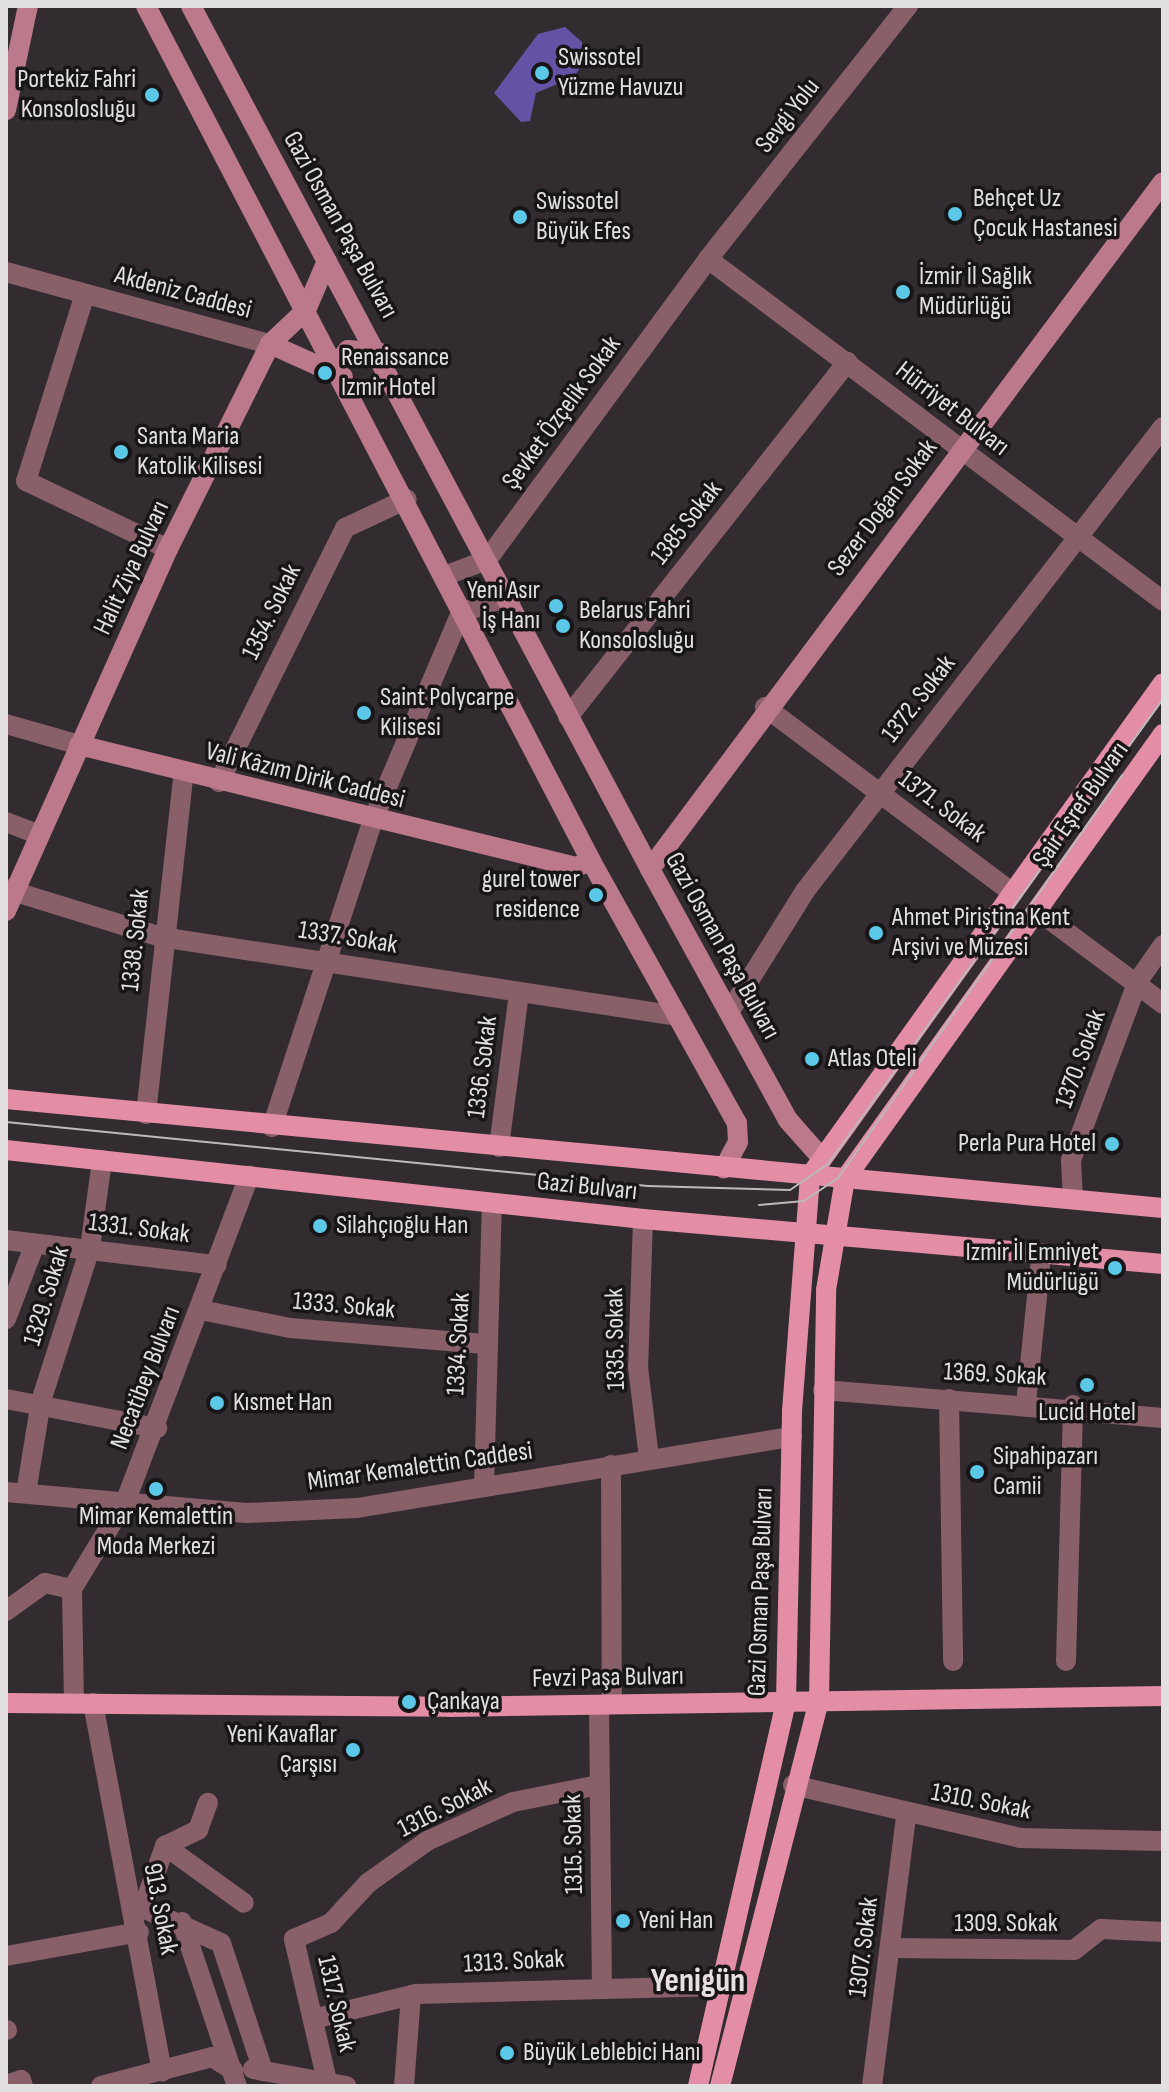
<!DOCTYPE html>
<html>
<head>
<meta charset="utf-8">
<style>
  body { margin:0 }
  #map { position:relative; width:1169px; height:2092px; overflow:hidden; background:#322c30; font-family:"Sofia Sans Condensed",sans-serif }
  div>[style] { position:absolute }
  .water>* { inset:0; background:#6453a5 }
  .street>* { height:20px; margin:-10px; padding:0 10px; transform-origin:10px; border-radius:10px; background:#895f6a }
  .secondary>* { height:20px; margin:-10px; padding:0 10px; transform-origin:10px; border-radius:10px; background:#bc798c }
  .primary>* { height:20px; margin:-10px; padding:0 10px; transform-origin:10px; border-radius:10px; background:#e38da6 }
  .tram>* { height:2px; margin:-1px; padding:0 1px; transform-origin:1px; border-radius:1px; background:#bdb9bb }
  .dots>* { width:22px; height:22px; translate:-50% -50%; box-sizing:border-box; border:4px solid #181517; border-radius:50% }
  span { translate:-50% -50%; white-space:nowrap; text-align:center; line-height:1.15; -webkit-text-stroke:7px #181517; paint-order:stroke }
  .poi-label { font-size:26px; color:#e2dfe1 }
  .left { translate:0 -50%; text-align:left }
  .right { translate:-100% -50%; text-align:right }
  .street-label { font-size:26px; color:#e2dfe1 }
  .district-label { font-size:34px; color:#e7dfe4; font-weight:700 }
  .frame { position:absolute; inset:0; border:8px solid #e2dfe1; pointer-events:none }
</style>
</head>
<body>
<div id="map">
  <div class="water">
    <i style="clip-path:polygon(565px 27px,582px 42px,582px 65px,574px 77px,536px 93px,530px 121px,521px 122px,494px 93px,538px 34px)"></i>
  </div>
  <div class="street">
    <i style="left:708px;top:259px;width:569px;rotate:36.93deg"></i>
    <i style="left:6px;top:272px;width:274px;rotate:15.3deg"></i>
    <i style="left:85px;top:294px;width:196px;rotate:107.5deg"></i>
    <i style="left:26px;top:481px;width:157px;rotate:25.6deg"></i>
    <i style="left:444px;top:576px;width:46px;rotate:-20.4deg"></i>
    <i style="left:487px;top:560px;width:373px;rotate:-53.7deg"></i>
    <i style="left:708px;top:259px;width:323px;rotate:-51.7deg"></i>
    <i style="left:765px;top:707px;width:306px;rotate:36.9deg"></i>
    <i style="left:568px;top:717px;width:452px;rotate:-51.8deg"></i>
    <i style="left:6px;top:724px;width:76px;rotate:16deg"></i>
    <i style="left:219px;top:782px;width:284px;rotate:-63.6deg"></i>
    <i style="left:345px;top:528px;width:68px;rotate:-25.1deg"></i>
    <i style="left:6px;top:822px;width:36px;rotate:21deg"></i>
    <i style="left:6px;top:889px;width:162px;rotate:17.2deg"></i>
    <i style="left:161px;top:937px;width:522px;rotate:8.7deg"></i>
    <i style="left:1038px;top:911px;width:156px;rotate:36.6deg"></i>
    <i style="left:730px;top:1011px;width:142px;rotate:-58deg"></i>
    <i style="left:805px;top:891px;width:586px;rotate:-52.35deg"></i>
    <i style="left:146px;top:1114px;width:344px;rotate:-83.7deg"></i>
    <i style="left:272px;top:1127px;width:323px;rotate:-71.8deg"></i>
    <i style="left:373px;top:820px;width:225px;rotate:-67deg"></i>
    <i style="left:461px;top:613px;width:37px;rotate:-20deg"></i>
    <i style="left:496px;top:600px;width:15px;rotate:16deg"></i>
    <i style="left:499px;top:1147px;width:155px;rotate:-82.6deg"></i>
    <i style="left:1073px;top:1199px;width:39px;rotate:-93deg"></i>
    <i style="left:1071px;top:1160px;width:191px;rotate:-69.5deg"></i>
    <i style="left:1138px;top:981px;width:44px;rotate:-55.2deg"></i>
    <i style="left:643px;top:1219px;width:148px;rotate:91.9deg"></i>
    <i style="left:638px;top:1367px;width:92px;rotate:83.1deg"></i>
    <i style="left:6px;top:1240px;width:212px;rotate:6.8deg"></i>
    <i style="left:201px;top:1310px;width:91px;rotate:11.4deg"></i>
    <i style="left:290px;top:1328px;width:195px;rotate:4.7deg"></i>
    <i style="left:6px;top:1319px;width:80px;rotate:-68.9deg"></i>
    <i style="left:823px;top:1390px;width:341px;rotate:4.7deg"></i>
    <i style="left:6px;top:1399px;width:154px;rotate:10.9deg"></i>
    <i style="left:949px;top:1399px;width:262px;rotate:89.1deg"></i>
    <i style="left:1026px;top:1403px;width:137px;rotate:-84.1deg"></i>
    <i style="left:611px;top:1465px;width:239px;rotate:89.8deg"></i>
    <i style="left:484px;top:1486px;width:283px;rotate:-88.4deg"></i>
    <i style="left:6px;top:1492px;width:241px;rotate:5deg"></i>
    <i style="left:246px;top:1513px;width:111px;rotate:-2.6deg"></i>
    <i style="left:357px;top:1508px;width:441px;rotate:-9.3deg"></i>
    <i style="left:26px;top:1493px;width:93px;rotate:-80.7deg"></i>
    <i style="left:41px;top:1401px;width:161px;rotate:-72.2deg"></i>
    <i style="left:90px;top:1248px;width:89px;rotate:-82.2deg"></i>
    <i style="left:72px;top:1589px;width:104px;rotate:-58.8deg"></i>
    <i style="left:126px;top:1500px;width:347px;rotate:-69.2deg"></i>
    <i style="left:72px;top:1589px;width:114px;rotate:89deg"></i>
    <i style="left:6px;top:1611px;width:48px;rotate:-35.7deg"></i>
    <i style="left:45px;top:1583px;width:28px;rotate:13deg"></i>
    <i style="left:1066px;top:1661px;width:256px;rotate:-88.4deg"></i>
    <i style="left:93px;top:1703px;width:375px;rotate:79.4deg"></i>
    <i style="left:599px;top:1705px;width:278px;rotate:89.4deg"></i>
    <i style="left:793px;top:1785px;width:233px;rotate:13.1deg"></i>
    <i style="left:1020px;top:1838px;width:143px;rotate:1.2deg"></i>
    <i style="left:165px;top:1846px;width:97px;rotate:35.8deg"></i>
    <i style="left:134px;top:1904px;width:95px;rotate:24.1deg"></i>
    <i style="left:221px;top:1943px;width:135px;rotate:71.8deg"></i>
    <i style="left:144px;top:1905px;width:63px;rotate:-70.4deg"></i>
    <i style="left:165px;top:1846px;width:37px;rotate:-26deg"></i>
    <i style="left:198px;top:1830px;width:29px;rotate:-70deg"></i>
    <i style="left:182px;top:1922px;width:173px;rotate:71.5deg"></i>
    <i style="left:890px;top:1948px;width:184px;rotate:0.6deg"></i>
    <i style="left:1074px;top:1950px;width:34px;rotate:-38deg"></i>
    <i style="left:1101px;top:1929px;width:62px;rotate:2.8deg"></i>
    <i style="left:6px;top:1956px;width:135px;rotate:-10.2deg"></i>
    <i style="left:313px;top:2019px;width:106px;rotate:-13.6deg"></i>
    <i style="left:416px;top:1994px;width:304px;rotate:-1.5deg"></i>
    <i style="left:6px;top:2030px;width:1px"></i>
    <i style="left:253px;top:2069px;width:95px;rotate:10.4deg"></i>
    <i style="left:327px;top:2081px;width:146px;rotate:-103.1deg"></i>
    <i style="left:294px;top:1939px;width:40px;rotate:-23.4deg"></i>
    <i style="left:331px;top:1923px;width:54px;rotate:-47.2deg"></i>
    <i style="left:368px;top:1883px;width:72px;rotate:-35.4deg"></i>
    <i style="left:427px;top:1841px;width:94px;rotate:-24.4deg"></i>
    <i style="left:513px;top:1802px;width:88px;rotate:-11.2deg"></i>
    <i style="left:6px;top:2085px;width:16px;rotate:-18deg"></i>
    <i style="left:21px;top:2080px;width:6px;rotate:72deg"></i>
    <i style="left:101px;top:2086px;width:115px;rotate:-14.6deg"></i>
    <i style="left:212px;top:2057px;width:25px;rotate:32deg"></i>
    <i style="left:404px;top:2086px;width:91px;rotate:-85.6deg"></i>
    <i style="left:872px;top:2086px;width:273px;rotate:-82.8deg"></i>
  </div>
  <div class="secondary">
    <i style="left:146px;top:6px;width:964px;rotate:62.5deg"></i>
    <i style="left:591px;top:861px;width:300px;rotate:60.9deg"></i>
    <i style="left:737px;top:1123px;width:19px;rotate:87deg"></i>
    <i style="left:738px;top:1142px;width:30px;rotate:118deg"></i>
    <i style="left:191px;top:6px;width:977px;rotate:61.99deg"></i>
    <i style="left:650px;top:869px;width:286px;rotate:61.2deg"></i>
    <i style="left:788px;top:1120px;width:47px;rotate:48.5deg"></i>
    <i style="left:6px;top:110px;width:106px;rotate:-78.1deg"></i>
    <i style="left:270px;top:344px;width:80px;rotate:24.3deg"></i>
    <i style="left:336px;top:365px;width:19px;rotate:-51deg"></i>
    <i style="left:348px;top:350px;width:32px;rotate:5deg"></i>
    <i style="left:79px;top:745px;width:512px;rotate:13.79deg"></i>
    <i style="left:576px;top:867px;width:16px;rotate:-22deg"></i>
    <i style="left:650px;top:869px;width:857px;rotate:-53.25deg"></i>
    <i style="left:6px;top:911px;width:397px;rotate:-65.9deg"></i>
    <i style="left:168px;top:549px;width:229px;rotate:-63.5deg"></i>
    <i style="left:270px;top:344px;width:50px;rotate:-43.4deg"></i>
    <i style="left:306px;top:310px;width:53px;rotate:-66.8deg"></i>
  </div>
  <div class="primary">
    <i style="left:6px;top:1099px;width:1162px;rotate:5.38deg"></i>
    <i style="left:6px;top:1150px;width:641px;rotate:6.18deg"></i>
    <i style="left:643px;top:1219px;width:522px;rotate:4.95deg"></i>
    <i style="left:6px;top:1703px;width:443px;rotate:0.5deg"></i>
    <i style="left:449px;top:1707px;width:714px;rotate:-0.88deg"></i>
    <i style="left:698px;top:2086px;width:395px;rotate:-77.1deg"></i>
    <i style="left:786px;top:1701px;width:290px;rotate:-88.8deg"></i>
    <i style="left:792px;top:1411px;width:236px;rotate:-85.6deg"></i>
    <i style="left:810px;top:1176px;width:606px;rotate:-54.4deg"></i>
    <i style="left:720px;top:2086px;width:398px;rotate:-75.6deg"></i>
    <i style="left:819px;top:1701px;width:411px;rotate:-89deg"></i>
    <i style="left:826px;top:1290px;width:113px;rotate:-80.3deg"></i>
    <i style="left:845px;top:1179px;width:547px;rotate:-54.45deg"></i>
  </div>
  <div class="tram">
    <i style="left:6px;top:1122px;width:645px;rotate:5.69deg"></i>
    <i style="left:648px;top:1186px;width:142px;rotate:1.6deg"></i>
    <i style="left:790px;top:1190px;width:46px;rotate:-34.4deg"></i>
    <i style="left:828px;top:1164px;width:573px;rotate:-54.23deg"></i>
    <i style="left:759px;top:1205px;width:45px;rotate:-5.1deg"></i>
    <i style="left:804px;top:1201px;width:41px;rotate:-34.1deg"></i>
    <i style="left:838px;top:1178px;width:493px;rotate:-54.8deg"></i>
  </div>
  <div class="dots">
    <i style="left:542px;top:73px;background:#5bc8e7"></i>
    <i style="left:152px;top:95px;background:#5bc8e7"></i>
    <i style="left:955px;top:214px;background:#5bc8e7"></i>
    <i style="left:520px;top:217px;background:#5bc8e7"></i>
    <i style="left:903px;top:292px;background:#5bc8e7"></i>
    <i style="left:325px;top:373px;background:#5bc8e7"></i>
    <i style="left:121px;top:452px;background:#5bc8e7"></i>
    <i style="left:556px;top:606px;background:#5bc8e7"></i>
    <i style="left:563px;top:626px;background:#5bc8e7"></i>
    <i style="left:364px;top:713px;background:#5bc8e7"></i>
    <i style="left:596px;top:895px;background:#5bc8e7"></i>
    <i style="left:876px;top:933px;background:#5bc8e7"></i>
    <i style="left:812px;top:1059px;background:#5bc8e7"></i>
    <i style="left:1112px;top:1144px;background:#5bc8e7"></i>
    <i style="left:320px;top:1226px;background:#5bc8e7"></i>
    <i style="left:1115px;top:1268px;background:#5bc8e7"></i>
    <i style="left:1087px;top:1385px;background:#5bc8e7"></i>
    <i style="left:217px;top:1403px;background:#5bc8e7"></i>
    <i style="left:977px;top:1472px;background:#5bc8e7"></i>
    <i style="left:156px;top:1489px;background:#5bc8e7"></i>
    <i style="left:409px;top:1702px;background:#5bc8e7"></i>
    <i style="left:353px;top:1750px;background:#5bc8e7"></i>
    <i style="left:623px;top:1921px;background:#5bc8e7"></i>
    <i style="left:507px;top:2053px;background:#5bc8e7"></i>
  </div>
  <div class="poi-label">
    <span class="left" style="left:558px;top:73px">Swissotel<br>Yüzme Havuzu</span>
    <span class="right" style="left:136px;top:95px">Portekiz Fahri<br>Konsolosluğu</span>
    <span class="left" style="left:973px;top:214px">Behçet Uz<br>Çocuk Hastanesi</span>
    <span class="left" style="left:536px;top:217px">Swissotel<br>Büyük Efes</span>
    <span class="left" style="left:919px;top:292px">İzmir İl Sağlık<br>Müdürlüğü</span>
    <span class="left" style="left:341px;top:373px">Renaissance<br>Izmir Hotel</span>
    <span class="left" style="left:137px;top:452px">Santa Maria<br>Katolik Kilisesi</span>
    <span class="right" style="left:540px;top:606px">Yeni Asır<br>İş Hanı</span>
    <span class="left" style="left:579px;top:626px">Belarus Fahri<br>Konsolosluğu</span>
    <span class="left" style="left:380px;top:713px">Saint Polycarpe<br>Kilisesi</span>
    <span class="right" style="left:580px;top:895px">gurel tower<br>residence</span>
    <span class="left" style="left:892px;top:933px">Ahmet Piriştina Kent<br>Arşivi ve Müzesi</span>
    <span class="left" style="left:828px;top:1059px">Atlas Oteli</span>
    <span class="right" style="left:1096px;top:1144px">Perla Pura Hotel</span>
    <span class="left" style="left:336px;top:1226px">Silahçıoğlu Han</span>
    <span class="right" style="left:1099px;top:1268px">Izmir İl Emniyet<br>Müdürlüğü</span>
    <span class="left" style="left:233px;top:1403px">Kısmet Han</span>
    <span style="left:1087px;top:1413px">Lucid Hotel</span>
    <span class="left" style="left:993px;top:1472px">Sipahipazarı<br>Camii</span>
    <span style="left:156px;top:1532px">Mimar Kemalettin<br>Moda Merkezi</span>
    <span class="left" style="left:427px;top:1702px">Çankaya</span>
    <span class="right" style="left:337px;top:1750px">Yeni Kavaflar<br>Çarşısı</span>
    <span class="left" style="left:639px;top:1921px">Yeni Han</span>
    <span class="left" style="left:523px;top:2053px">Büyük Leblebici Hanı</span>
  </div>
  <div class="street-label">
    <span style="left:788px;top:116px;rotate:-52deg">Sevgi Yolu</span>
    <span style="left:340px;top:225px;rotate:61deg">Gazi Osman Paşa Bulvarı</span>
    <span style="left:183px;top:293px;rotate:15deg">Akdeniz Caddesi</span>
    <span style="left:952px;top:409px;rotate:38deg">Hürriyet Bulvarı</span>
    <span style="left:562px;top:413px;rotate:-54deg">Şevket Özçelik Sokak</span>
    <span style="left:883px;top:508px;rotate:-53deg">Sezer Doğan Sokak</span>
    <span style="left:687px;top:523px;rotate:-52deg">1385 Sokak</span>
    <span style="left:132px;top:568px;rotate:-65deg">Halit Ziya Bulvarı</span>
    <span style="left:272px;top:612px;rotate:-64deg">1354. Sokak</span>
    <span style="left:919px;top:699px;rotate:-52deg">1372. Sokak</span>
    <span style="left:305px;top:776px;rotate:14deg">Vali Kâzım Dirik Caddesi</span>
    <span style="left:1081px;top:805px;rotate:-55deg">Şair Eşref Bulvarı</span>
    <span style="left:942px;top:807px;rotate:37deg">1371. Sokak</span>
    <span style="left:348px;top:938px;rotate:9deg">1337. Sokak</span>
    <span style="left:136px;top:940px;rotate:-84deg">1338. Sokak</span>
    <span style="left:722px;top:946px;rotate:61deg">Gazi Osman Paşa Bulvarı</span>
    <span style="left:1081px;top:1059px;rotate:-70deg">1370. Sokak</span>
    <span style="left:483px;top:1067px;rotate:-83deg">1336. Sokak</span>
    <span style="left:587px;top:1187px;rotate:6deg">Gazi Bulvarı</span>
    <span style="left:139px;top:1229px;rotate:7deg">1331. Sokak</span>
    <span style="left:47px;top:1296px;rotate:-73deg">1329. Sokak</span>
    <span style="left:344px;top:1306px;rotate:5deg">1333. Sokak</span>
    <span style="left:616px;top:1339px;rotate:-91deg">1335. Sokak</span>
    <span style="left:459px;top:1344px;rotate:-87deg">1334. Sokak</span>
    <span style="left:995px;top:1375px;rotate:3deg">1369. Sokak</span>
    <span style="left:146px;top:1378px;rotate:-69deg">Necatibey Bulvarı</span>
    <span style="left:420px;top:1467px;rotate:-8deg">Mimar Kemalettin Caddesi</span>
    <span style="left:761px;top:1592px;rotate:-88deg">Gazi Osman Paşa Bulvarı</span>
    <span style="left:608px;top:1678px;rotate:-1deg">Fevzi Paşa Bulvarı</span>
    <span style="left:981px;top:1802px;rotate:11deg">1310. Sokak</span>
    <span style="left:445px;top:1808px;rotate:-27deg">1316. Sokak</span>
    <span style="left:574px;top:1844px;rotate:-91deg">1315. Sokak</span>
    <span style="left:160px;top:1909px;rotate:79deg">913. Sokak</span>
    <span style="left:1006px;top:1924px">1309. Sokak</span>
    <span style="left:864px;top:1947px;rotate:-83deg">1307. Sokak</span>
    <span style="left:514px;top:1962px;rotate:-3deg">1313. Sokak</span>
    <span style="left:336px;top:2004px;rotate:77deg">1317. Sokak</span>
  </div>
  <div class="district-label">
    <span style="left:698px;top:1981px">Yenigün</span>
  </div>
  <div class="frame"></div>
</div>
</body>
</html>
